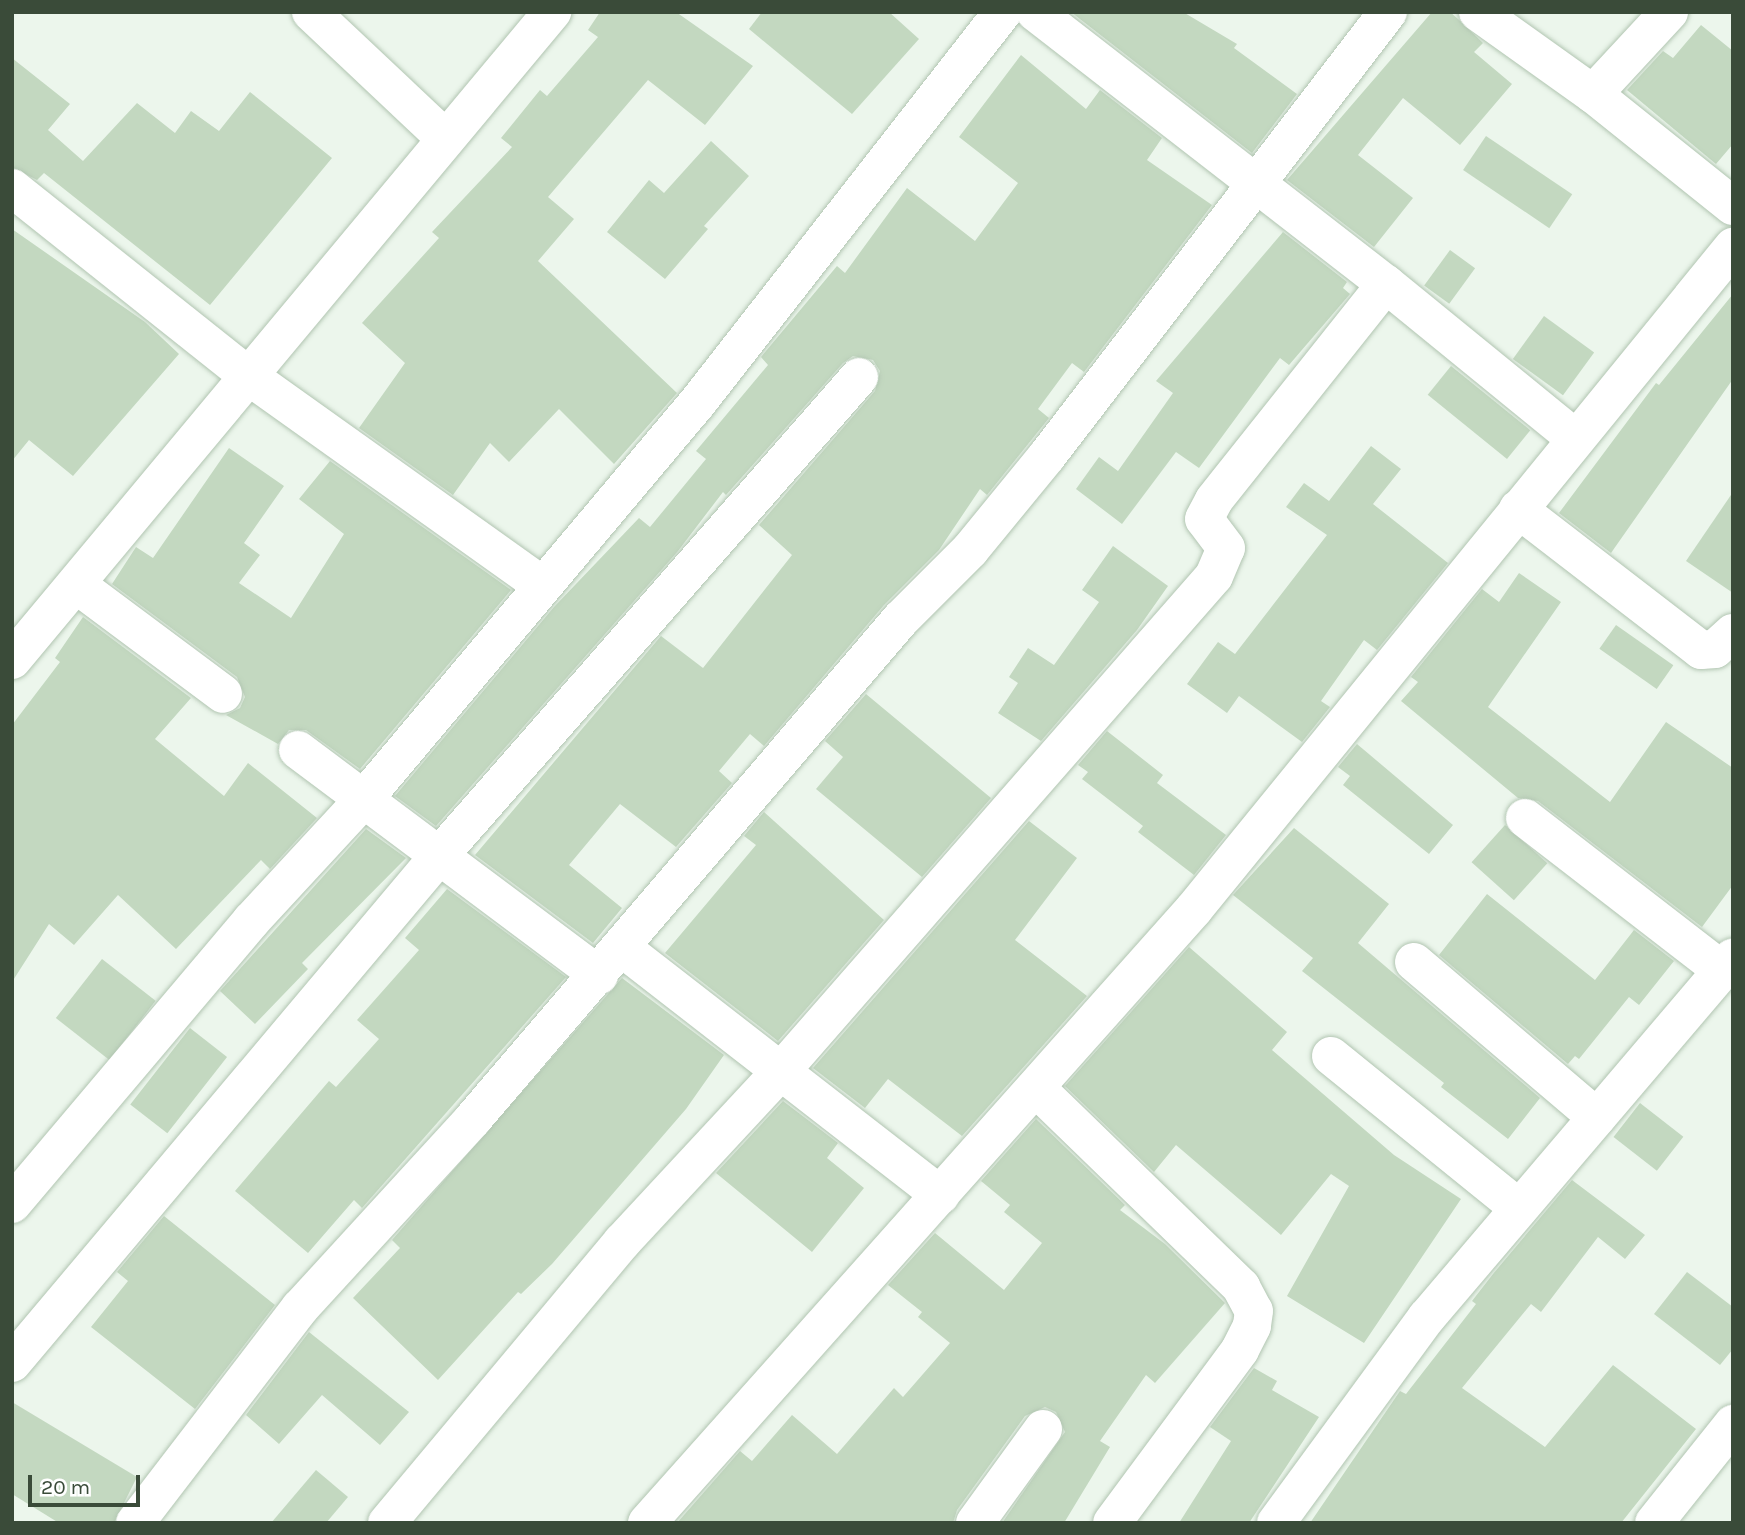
<!DOCTYPE html>
<html>
<head>
<meta charset="utf-8">
<style>
  body { margin:0 }
  #map { position:relative; width:1745px; height:1535px; overflow:hidden; background:#ecf6ec; font-family:Karla,sans-serif }
  div>[style] { position:absolute }
  .building>* { inset:0; background:#c3d8c0; transform-origin:0 0 }
  .roads { filter:drop-shadow(0 0 2px #b1c5b1) drop-shadow(0 0 2px #b1c5b1) }
  .minor>* { height:38px; margin:-19px; padding:0 19px; transform-origin:19px; border-radius:19px; background:#fff }
  span { translate:-50% -50%; white-space:nowrap; text-align:center; line-height:1.15; -webkit-text-stroke:5px #fff; paint-order:stroke }
  .frame { position:absolute; inset:0; border:14px solid #3a4b39; pointer-events:none }
  .scale { position:absolute; left:28px; top:1475px; width:112px; height:32px; box-sizing:border-box; border:4px solid #3a4b39; border-top:0; padding-left:9px; font-size:21px; line-height:24px; white-space:nowrap; color:#3a4b39; -webkit-text-stroke:5px #fff; paint-order:stroke }
</style>
</head>
<body>
<div id="map">
  <div class="building">
    <i style="clip-path:polygon(600px 12px,676px 12px,753px 66px,705px 125px,648px 80px,548px 197px,574px 219px,538px 261px,677px 393px,614px 464px,559px 409px,509px 462px,490px 443px,453px 495px,359px 428px,405px 363px,362px 323px,439px 238px,432px 232px,512px 147px,501px 138px,540px 90px,547px 96px,598px 37px,588px 30px)"></i>
    <i style="clip-path:polygon(762px 12px,889px 12px,919px 39px,852px 114px,749px 29px)"></i>
    <i style="clip-path:polygon(1071px 12px,1183px 12px,1237px 44px,1234px 48px,1297px 94px,1252px 153px)"></i>
    <i style="clip-path:polygon(1432px 12px,1450px 12px,1458px 19px,1483px 43px,1474px 52px,1512px 84px,1460px 145px,1403px 98px,1358px 155px,1413px 198px,1374px 247px,1287px 180px)"></i>
    <i style="clip-path:polygon(1701px 25px,1733px 51px,1733px 144px,1716px 164px,1627px 90px,1663px 51px,1673px 58px)"></i>
    <i style="clip-path:polygon(1021px 55px,1086px 109px,1100px 90px,1162px 138px,1147px 160px,1212px 205px,1084px 372px,1072px 363px,1038px 409px,1049px 418px,987px 495px,980px 489px,939px 550px,884px 605px,764px 746px,750px 734px,719px 771px,732px 783px,676px 847px,620px 804px,569px 865px,622px 908px,593px 943px,475px 855px,661px 636px,703px 668px,792px 555px,759px 525px,875px 391px,880px 371px,873px 360px,853px 356px,843px 363px,726px 495px,723px 492px,678px 551px,436px 826px,395px 796px,554px 607px,639px 518px,650px 527px,706px 459px,696px 451px,768px 365px,761px 357px,837px 266px,845px 273px,907px 188px,975px 241px,1018px 183px,959px 137px)"></i>
    <i style="clip-path:polygon(12px 58px,70px 104px,48px 130px,83px 161px,137px 103px,175px 133px,191px 111px,219px 131px,250px 92px,332px 158px,210px 305px,44px 173px,37px 180px,12px 167px)"></i>
    <i style="left:1486px;top:136px;width:104px;height:41px;rotate:34deg"></i>
    <i style="clip-path:polygon(711px 141px,749px 176px,704px 226px,708px 229px,665px 279px,607px 232px,649px 180px,664px 193px)"></i>
    <i style="clip-path:polygon(12px 229px,145px 322px,179px 354px,73px 476px,29px 440px,12px 461px)"></i>
    <i style="clip-path:polygon(1283px 232px,1347px 282px,1343px 288px,1350px 294px,1289px 365px,1280px 358px,1199px 468px,1176px 452px,1122px 524px,1076px 489px,1099px 457px,1118px 471px,1173px 393px,1156px 381px)"></i>
    <i style="left:1450px;top:250px;width:31px;height:44px;rotate:36deg"></i>
    <i style="clip-path:polygon(1733px 294px,1733px 379px,1611px 553px,1559px 513px,1656px 383px,1659px 385px)"></i>
    <i style="left:1544px;top:316px;width:62px;height:53px;rotate:36deg"></i>
    <i style="left:1451px;top:366px;width:102px;height:37px;rotate:39deg"></i>
    <i style="clip-path:polygon(1371px 446px,1401px 469px,1373px 504px,1448px 563px,1377px 650px,1364px 640px,1321px 701px,1330px 707px,1302px 742px,1239px 696px,1227px 713px,1187px 684px,1218px 642px,1235px 654px,1327px 535px,1286px 507px,1304px 483px,1329px 501px)"></i>
    <i style="clip-path:polygon(229px 448px,284px 486px,244px 543px,260px 555px,239px 583px,291px 618px,344px 534px,299px 499px,330px 461px,511px 590px,360px 769px,306px 730px,289px 730px,278px 744px,226px 715px,240px 708px,245px 697px,237px 677px,112px 584px,136px 547px,153px 558px)"></i>
    <i style="clip-path:polygon(1733px 492px,1733px 593px,1686px 561px)"></i>
    <i style="clip-path:polygon(1113px 546px,1168px 586px,1137px 630px,1041px 741px,998px 713px,1018px 683px,1009px 677px,1028px 648px,1054px 665px,1099px 602px,1082px 590px)"></i>
    <i style="clip-path:polygon(1519px 573px,1561px 602px,1488px 707px,1610px 802px,1666px 722px,1733px 768px,1733px 885px,1702px 927px,1538px 801px,1518px 798px,1401px 701px,1418px 682px,1411px 677px,1482px 589px,1499px 602px)"></i>
    <i style="clip-path:polygon(83px 617px,191px 698px,155px 739px,224px 796px,248px 763px,317px 818px,270px 869px,261px 860px,176px 949px,118px 895px,74px 945px,49px 924px,12px 982px,12px 725px,60px 662px,55px 658px)"></i>
    <i style="left:1616px;top:625px;width:70px;height:29px;rotate:35deg"></i>
    <i style="clip-path:polygon(866px 694px,991px 798px,922px 877px,816px 789px,843px 757px,825px 741px)"></i>
    <i style="clip-path:polygon(1107px 731px,1163px 775px,1157px 783px,1226px 835px,1194px 875px,1138px 832px,1143px 826px,1082px 779px,1088px 772px,1078px 765px)"></i>
    <i style="clip-path:polygon(1357px 744px,1453px 825px,1429px 854px,1343px 785px,1350px 776px,1338px 767px)"></i>
    <i style="clip-path:polygon(764px 812px,884px 920px,778px 1041px,665px 953px,756px 845px,744px 836px)"></i>
    <i style="clip-path:polygon(1029px 821px,1077px 858px,1015px 940px,1087px 996px,962px 1136px,888px 1079px,865px 1108px,813px 1068px)"></i>
    <i style="left:1505px;top:825px;width:57px;height:50px;rotate:42deg"></i>
    <i style="clip-path:polygon(1294px 828px,1389px 904px,1358px 943px,1540px 1098px,1508px 1139px,1441px 1087px,1444px 1083px,1302px 971px,1313px 958px,1233px 895px)"></i>
    <i style="clip-path:polygon(366px 829px,406px 858px,302px 963px,308px 969px,255px 1024px,220px 991px)"></i>
    <i style="clip-path:polygon(447px 889px,566px 977px,362px 1208px,354px 1200px,308px 1253px,235px 1191px,329px 1081px,336px 1087px,379px 1039px,357px 1020px,419px 950px,405px 938px)"></i>
    <i style="clip-path:polygon(1487px 894px,1595px 980px,1634px 930px,1674px 961px,1639px 1005px,1629px 997px,1579px 1059px,1575px 1056px,1568px 1064px,1439px 955px)"></i>
    <i style="clip-path:polygon(1189px 947px,1287px 1032px,1272px 1050px,1394px 1155px,1461px 1199px,1364px 1343px,1287px 1296px,1349px 1186px,1331px 1174px,1281px 1235px,1176px 1145px,1154px 1172px,1065px 1086px)"></i>
    <i style="left:102px;top:959px;width:68px;height:75px;rotate:38deg"></i>
    <i style="clip-path:polygon(622px 978px,724px 1055px,686px 1109px,552px 1264px,521px 1294px,518px 1292px,438px 1380px,353px 1298px,400px 1248px,392px 1240px)"></i>
    <i style="left:190px;top:1028px;width:47px;height:97px;rotate:38deg"></i>
    <i style="clip-path:polygon(783px 1101px,838px 1143px,827px 1158px,864px 1188px,812px 1252px,716px 1173px)"></i>
    <i style="left:1640px;top:1103px;width:55px;height:43px;rotate:38deg"></i>
    <i style="clip-path:polygon(1036px 1119px,1125px 1205px,1120px 1210px,1165px 1244px,1225px 1303px,1155px 1383px,1146px 1375px,1100px 1441px,1110px 1447px,1064px 1523px,1002px 1523px,1065px 1432px,1056px 1412px,1045px 1407px,1025px 1416px,957px 1510px,953px 1523px,677px 1523px,740px 1451px,752px 1461px,792px 1415px,837px 1454px,894px 1388px,903px 1397px,950px 1343px,918px 1317px,922px 1312px,888px 1285px,935px 1233px,1004px 1290px,1042px 1243px,1004px 1212px,1010px 1205px,981px 1181px)"></i>
    <i style="clip-path:polygon(1572px 1180px,1645px 1235px,1625px 1259px,1598px 1237px,1541px 1312px,1531px 1304px,1462px 1388px,1545px 1447px,1613px 1365px,1696px 1429px,1621px 1523px,1310px 1523px,1400px 1391px,1406px 1394px,1476px 1304px,1472px 1301px,1493px 1274px)"></i>
    <i style="clip-path:polygon(164px 1216px,275px 1305px,195px 1409px,91px 1327px,128px 1281px,117px 1272px)"></i>
    <i style="clip-path:polygon(1687px 1272px,1733px 1307px,1733px 1349px,1720px 1365px,1654px 1314px)"></i>
    <i style="clip-path:polygon(309px 1332px,409px 1412px,380px 1445px,322px 1395px,279px 1444px,246px 1415px)"></i>
    <i style="clip-path:polygon(1254px 1368px,1277px 1381px,1272px 1390px,1319px 1417px,1249px 1523px,1179px 1523px,1231px 1441px,1210px 1427px)"></i>
    <i style="clip-path:polygon(12px 1402px,137px 1477px,114px 1523px,59px 1523px,12px 1494px)"></i>
    <i style="clip-path:polygon(316px 1470px,348px 1497px,326px 1523px,271px 1523px)"></i>
  </div>
  <div class="roads">
    <div class="minor">
      <i style="left:311px;top:12px;width:185px;rotate:43.3deg"></i>
      <i style="left:1035px;top:12px;width:444px;rotate:37.8deg"></i>
      <i style="left:1386px;top:284px;width:244px;rotate:39.2deg"></i>
      <i style="left:1478px;top:12px;width:141px;rotate:35.5deg"></i>
      <i style="left:1593px;top:94px;width:179px;rotate:38.7deg"></i>
      <i style="left:1593px;top:94px;width:112px;rotate:-47.2deg"></i>
      <i style="left:12px;top:188px;width:304px;rotate:38.5deg"></i>
      <i style="left:250px;top:377px;width:359px;rotate:35.5deg"></i>
      <i style="left:1518px;top:509px;width:231px;rotate:37.6deg"></i>
      <i style="left:1701px;top:650px;width:14px;rotate:-4deg"></i>
      <i style="left:1715px;top:649px;width:24px;rotate:-42deg"></i>
      <i style="left:77px;top:585px;width:182px;rotate:36.7deg"></i>
      <i style="left:12px;top:660px;width:844px;rotate:-50.19deg"></i>
      <i style="left:298px;top:750px;width:376px;rotate:36.8deg"></i>
      <i style="left:1525px;top:818px;width:249px;rotate:37.7deg"></i>
      <i style="left:622px;top:948px;width:403px;rotate:37.8deg"></i>
      <i style="left:1414px;top:962px;width:240px;rotate:40.4deg"></i>
      <i style="left:1331px;top:1056px;width:242px;rotate:39deg"></i>
      <i style="left:1036px;top:1088px;width:286px;rotate:44.1deg"></i>
      <i style="left:1241px;top:1287px;width:27px;rotate:62deg"></i>
      <i style="left:1254px;top:1311px;width:15px;rotate:98deg"></i>
      <i style="left:1252px;top:1326px;width:27px;rotate:117deg"></i>
      <i style="left:1240px;top:1350px;width:215px;rotate:126.5deg"></i>
      <i style="left:12px;top:1204px;width:370px;rotate:-49.8deg"></i>
      <i style="left:251px;top:921px;width:166px;rotate:-47.2deg"></i>
      <i style="left:364px;top:799px;width:519px;rotate:-49.93deg"></i>
      <i style="left:698px;top:402px;width:495px;rotate:-52deg"></i>
      <i style="left:12px;top:1363px;width:663px;rotate:-49.9deg"></i>
      <i style="left:439px;top:856px;width:637px;rotate:-48.75deg"></i>
      <i style="left:135px;top:1523px;width:271px;rotate:-52.5deg"></i>
      <i style="left:300px;top:1308px;width:256px;rotate:-47.5deg"></i>
      <i style="left:473px;top:1119px;width:658px;rotate:-49.44deg"></i>
      <i style="left:901px;top:619px;width:98px;rotate:-45deg"></i>
      <i style="left:970px;top:550px;width:122px;rotate:-50.7deg"></i>
      <i style="left:1047px;top:456px;width:560px;rotate:-52.48deg"></i>
      <i style="left:387px;top:1523px;width:366px;rotate:-50.1deg"></i>
      <i style="left:622px;top:1242px;width:235px;rotate:-47.1deg"></i>
      <i style="left:782px;top:1070px;width:656px;rotate:-48.83deg"></i>
      <i style="left:1214px;top:576px;width:30px;rotate:-67deg"></i>
      <i style="left:1226px;top:548px;width:36px;rotate:-127deg"></i>
      <i style="left:1204px;top:519px;width:21px;rotate:-62deg"></i>
      <i style="left:1214px;top:500px;width:276px;rotate:-51.5deg"></i>
      <i style="left:647px;top:1523px;width:822px;rotate:-48.3deg"></i>
      <i style="left:1194px;top:909px;width:854px;rotate:-50.85deg"></i>
      <i style="left:975px;top:1523px;width:116px;rotate:-54.1deg"></i>
      <i style="left:1276px;top:1523px;width:255px;rotate:-53.8deg"></i>
      <i style="left:1427px;top:1317px;width:472px;rotate:-49.6deg"></i>
      <i style="left:1654px;top:1523px;width:127px;rotate:-51.4deg"></i>
    </div>
  </div>
  <div class="frame"></div>
  <div class="scale">20 m</div>
</div>
</body>
</html>
